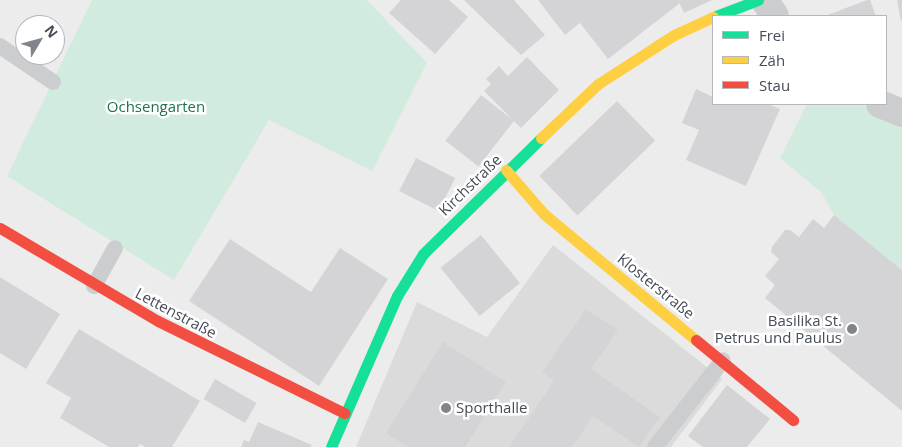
<!DOCTYPE html>
<html>
<head>
<meta charset="utf-8">
<style>
  body { margin:0 }
  #map { position:relative; width:902px; height:447px; overflow:hidden; background:#edecec; font-family:"Open Sans",sans-serif }
  div>[style] { position:absolute }
  .education>* { inset:0; background:#dbdbdb }
  .green>* { inset:0; background:#d1ebdf }
  .building>* { inset:0; background:#d4d4d7; transform-origin:0 0 }
  .lane>* { height:16px; margin:-8px; padding:0 8px; transform-origin:8px; border-radius:8px; background:#cbcdcf }
  .street>* { height:28px; margin:-14px; padding:0 14px; transform-origin:14px; border-radius:14px; background:#cbcdcf }
  .fast>* { height:11px; margin:-5.5px; padding:0 5.5px; transform-origin:5.5px; border-radius:5.5px; background:#16e098 }
  .slow>* { height:11px; margin:-5.5px; padding:0 5.5px; transform-origin:5.5px; border-radius:5.5px; background:#ffcf43 }
  .jam>* { height:11px; margin:-5.5px; padding:0 5.5px; transform-origin:5.5px; border-radius:5.5px; background:#f24e42 }
  .dots>* { width:14px; height:14px; translate:-50% -50%; box-sizing:border-box; border:2px solid #fff; border-radius:50% }
  span { translate:-50% -50%; white-space:nowrap; text-align:center; line-height:1.15; -webkit-text-stroke:5px #fff; paint-order:stroke }
  .park-label { font-size:15px; color:#1b7353 }
  .street-label { font-size:15px; color:#454c57 }
  .poi-label { font-size:15px; color:#454c57 }
  .right { translate:-100% -50%; text-align:right }
  .left { translate:0 -50%; text-align:left }
  .legend { position:absolute; left:712px; top:15px; width:175px; height:90px; box-sizing:border-box; background:#fff; border:1px solid #b5b7bc; margin:0; padding:6px 9px; list-style:none; font-size:15px; color:#454c57 }
  .legend li { display:flex; align-items:center; gap:10px; height:25px }
  .legend b { width:25px; border:1px solid #b5b7bc }
  .north { position:absolute; left:15px; top:15px; width:50px; height:50px; box-sizing:border-box; background:#fff; border:1px solid #b5b7bc; border-radius:50%; rotate:53deg; font-size:14px; font-weight:700; line-height:20px; text-align:center; color:#454c57 }
  .north::after { content:''; display:block; margin:auto; width:18px; height:22px; background:#80848b; clip-path:polygon(50% 0,100% 100%,50% 72%,0 100%) }
</style>
</head>
<body>
<div id="map">
  <div class="education">
    <i style="clip-path:polygon(553px 245px,722px 379px,671px 447px,356px 447px,417px 302px,487px 337px)"></i>
  </div>
  <div class="green">
    <i style="clip-path:polygon(92px 0,367px 0,427px 63px,372px 171px,269px 120px,174px 280px,7px 176px)"></i>
    <i style="clip-path:polygon(807px 104px,861px 104px,902px 125px,902px 270px,834px 215px,821px 192px,780px 158px)"></i>
  </div>
  <div class="building">
    <i style="clip-path:polygon(401px 0,449px 0,468px 17px,435px 54px,389px 13px)"></i>
    <i style="clip-path:polygon(464px 0,514px 0,545px 35px,521px 55px)"></i>
    <i style="clip-path:polygon(538px 0,677px 0,680px 3px,608px 59px,580px 23px,565px 35px)"></i>
    <i style="clip-path:polygon(678px 0,712px 0,684px 13px)"></i>
    <i style="clip-path:polygon(870px 0,876px 16px,825px 16px,867px 0)"></i>
    <i style="clip-path:polygon(897px 0,902px 0,902px 21px,901px 21px)"></i>
    <i style="clip-path:polygon(527px 57px,559px 90px,521px 128px,484px 91px,491px 84px,486px 79px,499px 66px,508px 76px)"></i>
    <i style="clip-path:polygon(696px 89px,713px 97px,713px 104px,768px 104px,780px 109px,746px 186px,686px 160px,699px 130px,682px 123px)"></i>
    <i style="left:481px;top:95px;width:42px;height:58px;rotate:38deg"></i>
    <i style="left:617px;top:101px;width:55px;height:108px;rotate:46deg"></i>
    <i style="left:416px;top:158px;width:44px;height:37px;rotate:27deg"></i>
    <i style="clip-path:polygon(834px 215px,902px 270px,902px 411px,765px 298px,775px 285px,765px 276px,779px 259px,771px 252px,772px 247px,785px 230px,790px 230px,799px 237px,813px 219px,824px 228px)"></i>
    <i style="left:481px;top:235px;width:62px;height:52px;rotate:51deg"></i>
    <i style="clip-path:polygon(230px 239px,311px 292px,340px 248px,388px 279px,319px 386px,189px 301px)"></i>
    <i style="clip-path:polygon(0 277px,60px 314px,26px 369px,0 353px)"></i>
    <i style="clip-path:polygon(586px 309px,618px 330px,591px 369px,660px 417px,639px 447px,593px 416px,572px 447px,509px 447px,554px 381px,542px 372px)"></i>
    <i style="clip-path:polygon(79px 329px,200px 401px,172px 447px,145px 447px,140px 444px,138px 447px,109px 447px,60px 418px,71px 398px,46px 383px)"></i>
    <i style="clip-path:polygon(443px 342px,506px 382px,465px 447px,408px 447px,386px 433px)"></i>
    <i style="left:215px;top:379px;width:48px;height:23px;rotate:30deg"></i>
    <i style="clip-path:polygon(727px 385px,770px 419px,747px 447px,703px 447px,688px 436px)"></i>
    <i style="clip-path:polygon(258px 422px,312px 445px,311px 447px,241px 447px,244px 440px,249px 442px)"></i>
  </div>
  <div class="lane">
    <i style="left:0;top:46px;width:64px;rotate:34.2deg"></i>
    <i style="left:94px;top:286px;width:43px;rotate:-61.1deg"></i>
    <i style="left:655px;top:447px;width:110px;rotate:-52deg"></i>
  </div>
  <div class="street">
    <i style="left:764px;top:0;width:19px;rotate:55deg"></i>
    <i style="left:880px;top:104px;width:24px;rotate:22deg"></i>
  </div>
  <div class="fast">
    <i style="left:716px;top:16px;width:45px;rotate:-20.9deg"></i>
    <i style="left:331px;top:447px;width:165px;rotate:-66.4deg"></i>
    <i style="left:397px;top:296px;width:49px;rotate:-58.2deg"></i>
    <i style="left:423px;top:254px;width:165px;rotate:-44.5deg"></i>
  </div>
  <div class="slow">
    <i style="left:541px;top:138px;width:79px;rotate:-43.5deg"></i>
    <i style="left:598px;top:84px;width:90px;rotate:-32.8deg"></i>
    <i style="left:674px;top:35px;width:43px;rotate:-24.8deg"></i>
    <i style="left:506px;top:170px;width:58px;rotate:49.2deg"></i>
    <i style="left:544px;top:214px;width:197px;rotate:39.7deg"></i>
  </div>
  <div class="jam">
    <i style="left:0;top:228px;width:183px;rotate:30.5deg"></i>
    <i style="left:158px;top:321px;width:208px;rotate:26.3deg"></i>
    <i style="left:696px;top:340px;width:126px;rotate:39.5deg"></i>
  </div>
  <div class="dots">
    <i style="left:852px;top:329px;background:#80848b"></i>
    <i style="left:446px;top:408px;background:#80848b"></i>
  </div>
  <div class="park-label">
    <span style="left:156px;top:107px">Ochsengarten</span>
  </div>
  <div class="street-label">
    <span style="left:470px;top:185px;rotate:-44deg">Kirchstraße</span>
    <span style="left:656px;top:286px;rotate:39deg">Klosterstraße</span>
    <span style="left:176px;top:313px;rotate:28deg">Lettenstraße</span>
  </div>
  <div class="poi-label">
    <span class="right" style="left:842px;top:329px">Basilika St.<br>Petrus und Paulus</span>
    <span class="left" style="left:456px;top:408px">Sporthalle</span>
  </div>
  <ul class="legend">
  <li><b style="height:6px;background:#16e098"></b>Frei</li>
  <li><b style="height:6px;background:#ffcf43"></b>Zäh</li>
  <li><b style="height:6px;background:#f24e42"></b>Stau</li>
  </ul>
  <div class="north">N</div>
</div>
</body>
</html>
